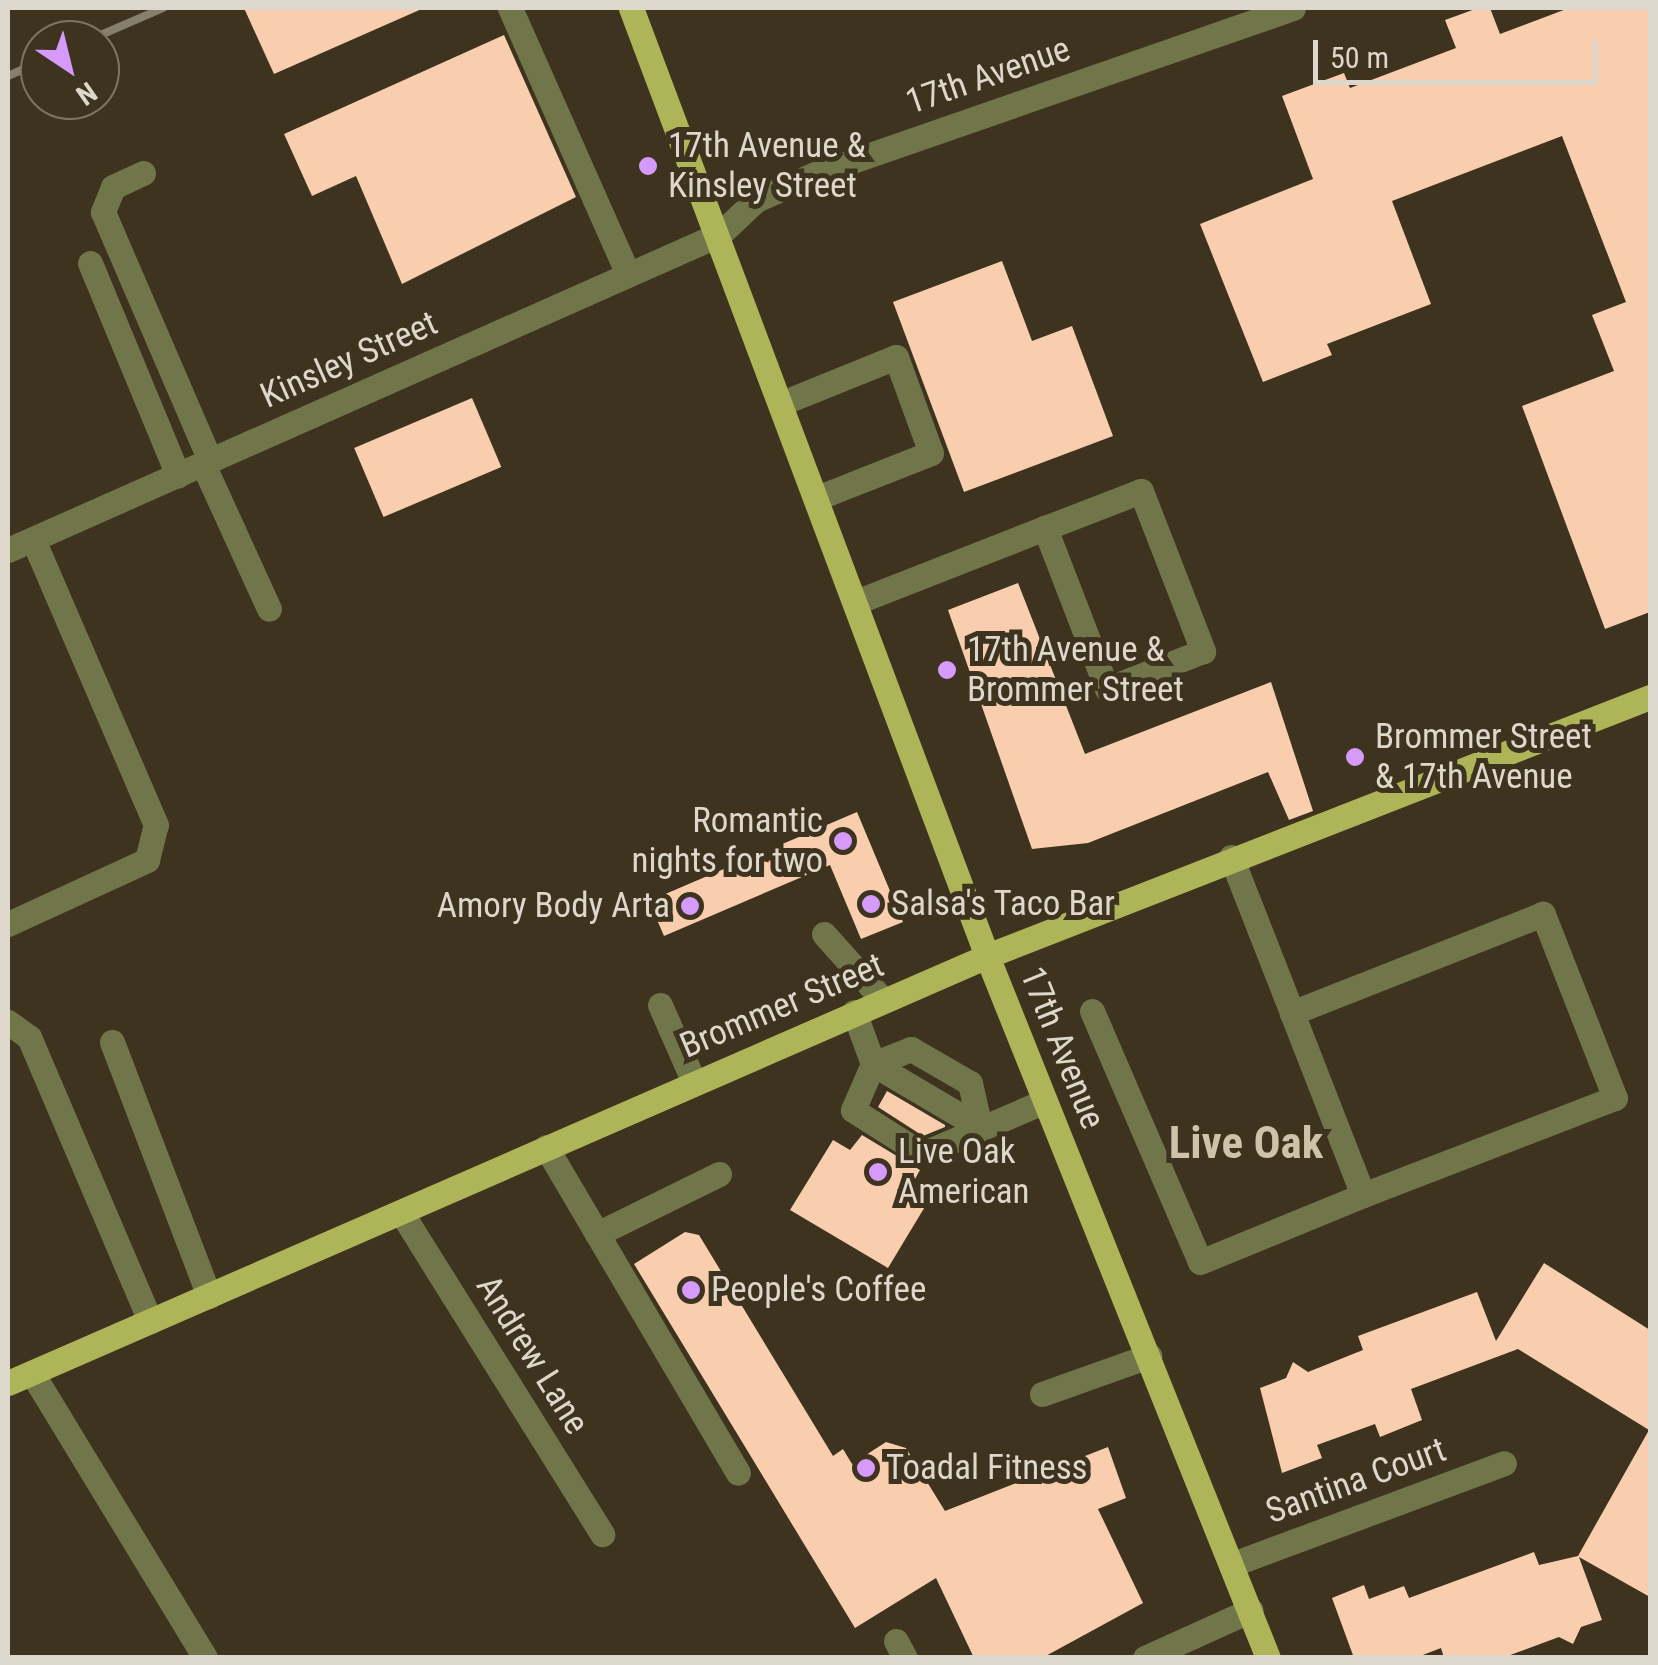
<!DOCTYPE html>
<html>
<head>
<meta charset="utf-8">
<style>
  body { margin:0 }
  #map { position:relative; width:1658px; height:1665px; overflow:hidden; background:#3d331e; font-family:"Roboto Condensed",sans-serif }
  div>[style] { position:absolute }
  .building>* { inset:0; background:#f8ceaf; transform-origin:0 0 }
  .minor>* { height:25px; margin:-12.5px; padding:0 12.5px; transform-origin:12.5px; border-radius:12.5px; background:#71764a }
  .major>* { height:25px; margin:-12.5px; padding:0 12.5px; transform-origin:12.5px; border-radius:12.5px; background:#adb558 }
  .rail>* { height:8px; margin:-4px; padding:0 4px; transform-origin:4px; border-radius:4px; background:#877f6e }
  .dots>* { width:28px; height:28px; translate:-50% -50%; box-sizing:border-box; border:5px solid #3d331e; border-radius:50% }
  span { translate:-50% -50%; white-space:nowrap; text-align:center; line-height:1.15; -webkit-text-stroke:10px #3d331e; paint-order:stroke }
  .street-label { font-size:35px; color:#ddd8cb }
  .poi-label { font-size:35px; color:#ddd8cb }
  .left { translate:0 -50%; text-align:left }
  .right { translate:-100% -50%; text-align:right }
  .district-label { font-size:45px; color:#cec2a9; font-weight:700 }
  .frame { position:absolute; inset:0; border:10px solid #ddd8cb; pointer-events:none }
  .north { position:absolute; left:20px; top:20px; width:100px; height:100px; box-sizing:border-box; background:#3d331e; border:2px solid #7d7563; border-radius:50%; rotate:145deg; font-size:28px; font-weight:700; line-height:40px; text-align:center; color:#ddd8cb }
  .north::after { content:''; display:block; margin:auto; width:35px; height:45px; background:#d69bfa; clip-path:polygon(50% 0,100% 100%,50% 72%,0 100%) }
  .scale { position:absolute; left:1313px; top:40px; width:285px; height:45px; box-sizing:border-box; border:5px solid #ddd8cb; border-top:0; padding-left:12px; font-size:30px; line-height:35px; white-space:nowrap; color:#ddd8cb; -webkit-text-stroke:8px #3d331e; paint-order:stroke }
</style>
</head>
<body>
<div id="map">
  <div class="building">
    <i style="clip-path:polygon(244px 8px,424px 8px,274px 74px)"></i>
    <i style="clip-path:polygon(1478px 8px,1490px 8px,1500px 34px,1569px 8px,1650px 8px,1650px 612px,1605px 629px,1522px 406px,1614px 371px,1592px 315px,1626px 302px,1562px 136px,1392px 201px,1431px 304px,1327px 344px,1332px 355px,1263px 382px,1200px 224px,1313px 179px,1282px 96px,1344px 73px,1350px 88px,1456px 48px,1445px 20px)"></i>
    <i style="clip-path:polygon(504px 35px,576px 197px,402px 284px,356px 176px,312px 196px,284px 134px)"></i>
    <i style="clip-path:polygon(1002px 261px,1032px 341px,1072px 326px,1113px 436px,964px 492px,893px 302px)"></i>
    <i style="left:472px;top:398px;width:75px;height:128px;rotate:67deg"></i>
    <i style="clip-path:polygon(1018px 583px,1085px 754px,1271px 682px,1313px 811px,1289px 820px,1268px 772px,1088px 843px,1032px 849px,948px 610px)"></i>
    <i style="clip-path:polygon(857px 812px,903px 922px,861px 939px,830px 865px,664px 936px,649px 901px)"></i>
    <i style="clip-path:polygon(887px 1091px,945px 1125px,945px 1127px,923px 1136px,878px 1107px)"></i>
    <i style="clip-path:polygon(862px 1135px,920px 1170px,910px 1188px,929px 1200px,888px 1268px,790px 1210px,833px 1140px,850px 1150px)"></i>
    <i style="clip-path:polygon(685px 1232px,699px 1235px,833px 1456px,843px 1449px,852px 1464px,886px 1442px,906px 1448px,945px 1511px,1108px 1447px,1126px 1498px,1098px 1509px,1143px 1603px,1042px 1658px,974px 1658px,936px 1578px,855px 1628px,634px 1264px)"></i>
    <i style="clip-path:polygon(1544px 1263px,1650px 1330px,1650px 1597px,1579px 1557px,1602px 1620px,1581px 1627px,1573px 1644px,1559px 1637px,1502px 1658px,1444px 1658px,1441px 1648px,1415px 1658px,1354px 1658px,1332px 1598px,1364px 1585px,1369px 1599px,1404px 1586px,1409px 1598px,1534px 1552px,1539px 1565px,1578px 1556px,1649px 1430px,1518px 1349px,1411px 1389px,1422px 1420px,1380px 1437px,1375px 1424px,1317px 1445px,1322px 1458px,1282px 1473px,1260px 1388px,1286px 1378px,1293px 1362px,1308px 1372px,1363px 1350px,1358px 1336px,1477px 1292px,1496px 1341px)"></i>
  </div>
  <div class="minor">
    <i style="left:510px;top:8px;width:291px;rotate:66.1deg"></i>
    <i style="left:143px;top:173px;width:33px;rotate:155deg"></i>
    <i style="left:113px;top:187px;width:27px;rotate:112deg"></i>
    <i style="left:103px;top:212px;width:271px;rotate:66.7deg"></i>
    <i style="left:90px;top:263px;width:230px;rotate:67.5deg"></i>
    <i style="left:782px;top:403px;width:123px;rotate:-22deg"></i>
    <i style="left:896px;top:357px;width:102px;rotate:70deg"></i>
    <i style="left:931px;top:453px;width:123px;rotate:158.5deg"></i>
    <i style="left:203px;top:464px;width:159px;rotate:65.5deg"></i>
    <i style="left:8px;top:550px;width:779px;rotate:-23.93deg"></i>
    <i style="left:720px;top:234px;width:50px;rotate:-43.4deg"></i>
    <i style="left:756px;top:200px;width:64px;rotate:-23.8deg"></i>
    <i style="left:815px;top:174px;width:506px;rotate:-19.15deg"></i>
    <i style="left:856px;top:602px;width:203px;rotate:-21.4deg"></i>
    <i style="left:1045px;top:528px;width:103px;rotate:-21.1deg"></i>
    <i style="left:1141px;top:491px;width:172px;rotate:68.8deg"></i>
    <i style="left:1203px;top:651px;width:103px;rotate:158.4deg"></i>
    <i style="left:1107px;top:689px;width:173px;rotate:-111.1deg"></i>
    <i style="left:1231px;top:857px;width:168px;rotate:68.6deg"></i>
    <i style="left:1292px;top:1013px;width:195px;rotate:68.7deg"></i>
    <i style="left:1363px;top:1195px;width:270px;rotate:-21.1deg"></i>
    <i style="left:1615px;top:1098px;width:198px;rotate:-111.4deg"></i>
    <i style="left:1543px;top:914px;width:270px;rotate:158.5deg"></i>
    <i style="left:8px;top:924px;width:153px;rotate:-24.7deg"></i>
    <i style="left:147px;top:860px;width:36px;rotate:-76deg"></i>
    <i style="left:156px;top:825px;width:311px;rotate:-113.3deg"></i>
    <i style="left:824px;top:934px;width:89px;rotate:48.2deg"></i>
    <i style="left:660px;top:1005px;width:84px;rotate:66.2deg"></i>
    <i style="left:1092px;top:1011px;width:273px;rotate:66.7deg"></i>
    <i style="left:1200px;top:1262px;width:176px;rotate:-22.3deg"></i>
    <i style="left:854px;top:1012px;width:55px;rotate:69.9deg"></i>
    <i style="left:873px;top:1064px;width:50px;rotate:113.5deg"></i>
    <i style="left:853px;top:1110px;width:82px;rotate:32.5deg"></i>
    <i style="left:922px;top:1154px;width:134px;rotate:-23.3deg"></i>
    <i style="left:8px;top:1022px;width:26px;rotate:36deg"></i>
    <i style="left:29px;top:1037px;width:309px;rotate:66.9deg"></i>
    <i style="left:112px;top:1042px;width:272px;rotate:69.1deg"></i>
    <i style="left:873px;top:1064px;width:41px;rotate:-21.5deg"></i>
    <i style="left:911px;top:1049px;width:68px;rotate:30deg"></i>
    <i style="left:970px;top:1083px;width:45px;rotate:77.2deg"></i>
    <i style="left:873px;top:1064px;width:124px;rotate:30.5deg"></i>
    <i style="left:546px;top:1147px;width:378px;rotate:59.5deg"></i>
    <i style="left:401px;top:1212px;width:380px;rotate:58deg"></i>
    <i style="left:597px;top:1234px;width:136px;rotate:-26.2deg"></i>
    <i style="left:32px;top:1373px;width:333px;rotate:58.7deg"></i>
    <i style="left:1042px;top:1394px;width:114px;rotate:-19.6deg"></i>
    <i style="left:1233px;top:1564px;width:289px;rotate:-20.4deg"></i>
    <i style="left:896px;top:1641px;width:19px;rotate:62deg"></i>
    <i style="left:1145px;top:1658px;width:116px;rotate:-24.4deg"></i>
  </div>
  <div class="major">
    <i style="left:631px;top:8px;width:1013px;rotate:69.42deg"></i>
    <i style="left:987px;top:956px;width:756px;rotate:68.18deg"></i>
    <i style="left:8px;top:1383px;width:1068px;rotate:-23.56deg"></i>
    <i style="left:987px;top:956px;width:712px;rotate:-21.34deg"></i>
  </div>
  <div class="rail">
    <i style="left:89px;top:40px;width:81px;rotate:-23.4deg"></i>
    <i style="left:8px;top:76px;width:35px;rotate:-24deg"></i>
  </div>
  <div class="dots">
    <i style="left:648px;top:166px;background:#d69bfa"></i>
    <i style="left:947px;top:670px;background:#d69bfa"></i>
    <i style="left:1355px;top:757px;background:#d69bfa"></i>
    <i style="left:843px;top:841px;background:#d69bfa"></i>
    <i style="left:871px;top:904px;background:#d69bfa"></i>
    <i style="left:690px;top:906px;background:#d69bfa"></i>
    <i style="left:878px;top:1172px;background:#d69bfa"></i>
    <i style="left:691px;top:1290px;background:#d69bfa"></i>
    <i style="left:866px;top:1468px;background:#d69bfa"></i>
  </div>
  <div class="street-label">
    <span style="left:988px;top:76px;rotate:-19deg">17th Avenue</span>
    <span style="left:349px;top:360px;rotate:-24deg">Kinsley Street</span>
    <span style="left:782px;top:1006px;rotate:-23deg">Brommer Street</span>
    <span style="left:1062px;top:1048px;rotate:68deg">17th Avenue</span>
    <span style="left:532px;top:1355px;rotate:58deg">Andrew Lane</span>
    <span style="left:1356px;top:1481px;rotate:-20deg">Santina Court</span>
  </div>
  <div class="poi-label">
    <span class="left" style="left:668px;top:166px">17th Avenue &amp;<br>Kinsley Street</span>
    <span class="left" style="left:967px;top:670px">17th Avenue &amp;<br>Brommer Street</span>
    <span class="left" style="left:1375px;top:757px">Brommer Street<br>&amp; 17th Avenue</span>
    <span class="right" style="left:823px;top:841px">Romantic<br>nights for two</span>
    <span class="left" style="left:891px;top:904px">Salsa's Taco Bar</span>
    <span class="right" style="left:670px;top:906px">Amory Body Arta</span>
    <span class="left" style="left:898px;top:1172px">Live Oak<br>American</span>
    <span class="left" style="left:711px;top:1290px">People's Coffee</span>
    <span class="left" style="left:886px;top:1468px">Toadal Fitness</span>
  </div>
  <div class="district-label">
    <span style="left:1246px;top:1143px">Live Oak</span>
  </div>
  <div class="frame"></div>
  <div class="north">N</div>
  <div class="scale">50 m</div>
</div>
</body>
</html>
